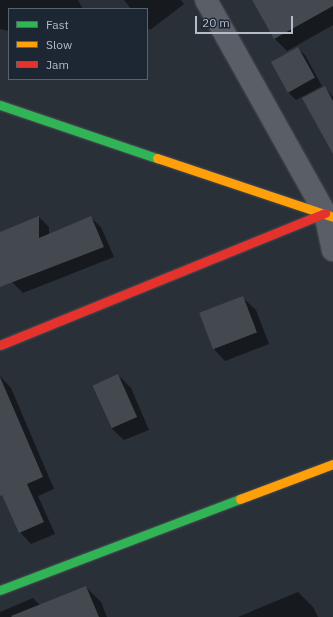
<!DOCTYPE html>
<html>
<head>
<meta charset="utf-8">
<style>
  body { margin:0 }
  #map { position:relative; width:333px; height:617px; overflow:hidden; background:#2a3038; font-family:"IBM Plex Sans",sans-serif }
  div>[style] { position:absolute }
  .shadow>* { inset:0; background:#0007 }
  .building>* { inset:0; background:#444950; transform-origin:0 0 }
  .roads { filter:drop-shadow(0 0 1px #484c53) drop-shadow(0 0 1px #484c53) }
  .street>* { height:22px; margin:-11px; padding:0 11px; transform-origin:11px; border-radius:11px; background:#5a5e66 }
  .fast>* { height:9px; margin:-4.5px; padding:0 4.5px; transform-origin:4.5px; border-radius:4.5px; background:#30b455 }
  .slow>* { height:9px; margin:-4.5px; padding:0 4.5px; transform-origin:4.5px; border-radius:4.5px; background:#ff9f0a }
  .jam>* { height:9px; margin:-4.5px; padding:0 4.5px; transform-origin:4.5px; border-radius:4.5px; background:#e5322d }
  span { translate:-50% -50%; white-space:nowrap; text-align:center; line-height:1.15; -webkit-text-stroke:3.5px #1d2633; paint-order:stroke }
  .legend { position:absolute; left:8px; top:8px; width:140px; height:72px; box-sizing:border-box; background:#1d2633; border:1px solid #59626f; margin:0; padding:5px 7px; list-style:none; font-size:12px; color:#b4bcc9 }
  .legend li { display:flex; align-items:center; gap:8px; height:20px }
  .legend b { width:20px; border:1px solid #59626f }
  .scale { position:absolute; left:195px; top:16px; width:98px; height:18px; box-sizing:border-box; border:2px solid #b4bcc9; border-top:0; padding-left:5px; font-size:12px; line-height:14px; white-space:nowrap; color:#b4bcc9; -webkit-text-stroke:3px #1d2633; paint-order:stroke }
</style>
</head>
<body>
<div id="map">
  <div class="shadow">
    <i style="clip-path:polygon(0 0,78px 0,83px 9px,9px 9px,9px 31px,0 29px)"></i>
    <i style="clip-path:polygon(124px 0,181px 0,184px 4px,150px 30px,147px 27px,147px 9px,131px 9px)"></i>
    <i style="clip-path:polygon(252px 0,333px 0,333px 25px,287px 51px,275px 39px)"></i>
    <i style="clip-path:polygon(297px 48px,305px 55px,322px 86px,296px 100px,289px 93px,272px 62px)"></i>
    <i style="clip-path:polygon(325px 87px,333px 97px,333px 152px)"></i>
    <i style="clip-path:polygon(39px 217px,49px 227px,49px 234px,90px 217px,101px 227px,114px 257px,23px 293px,12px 282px,0 254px,0 233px)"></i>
    <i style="clip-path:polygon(243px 298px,256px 310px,269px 344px,225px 361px,213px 348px)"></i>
    <i style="clip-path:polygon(118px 375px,131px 388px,149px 430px,124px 440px,111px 428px,93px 385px)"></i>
    <i style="clip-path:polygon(0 376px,11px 388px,54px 489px,38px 496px,55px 534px,31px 544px,20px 532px,0 485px)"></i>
    <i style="clip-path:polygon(86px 587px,101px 602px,107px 617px,0 617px,0 612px,33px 598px,40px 605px)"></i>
    <i style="clip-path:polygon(298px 592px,313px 607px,318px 617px,238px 617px)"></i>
  </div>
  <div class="building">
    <i style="clip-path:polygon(252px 0,333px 0,333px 6px,274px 39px)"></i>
    <i style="left:298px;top:47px;width:35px;height:31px;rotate:61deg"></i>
    <i style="clip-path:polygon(325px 86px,333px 101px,333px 154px,302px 98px)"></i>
    <i style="clip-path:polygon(39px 216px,39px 238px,91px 216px,104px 247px,0 287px,0 232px)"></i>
    <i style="left:243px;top:296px;width:39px;height:47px;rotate:69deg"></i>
    <i style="left:118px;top:374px;width:47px;height:28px;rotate:66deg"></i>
    <i style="clip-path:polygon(0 377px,43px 477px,27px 484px,44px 522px,19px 533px,2px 495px,0 496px)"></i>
    <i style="clip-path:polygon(86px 586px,99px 617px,12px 617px,11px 616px)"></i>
  </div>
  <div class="roads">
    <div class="street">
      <i style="left:206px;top:0;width:244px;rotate:60.8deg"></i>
      <i style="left:325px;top:213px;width:38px;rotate:78deg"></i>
    </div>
    <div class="fast">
      <i style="left:0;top:105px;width:166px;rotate:18.7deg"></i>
      <i style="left:0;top:590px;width:257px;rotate:-20.8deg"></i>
    </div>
    <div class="slow">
      <i style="left:157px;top:158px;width:186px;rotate:18.5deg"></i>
      <i style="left:240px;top:499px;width:99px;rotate:-20.6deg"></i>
    </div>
    <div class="jam">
      <i style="left:0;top:345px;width:351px;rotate:-22.1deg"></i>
    </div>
  </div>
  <ul class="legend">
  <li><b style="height:5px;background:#30b455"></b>Fast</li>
  <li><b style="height:5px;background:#ff9f0a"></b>Slow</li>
  <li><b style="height:5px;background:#e5322d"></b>Jam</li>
  </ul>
  <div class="scale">20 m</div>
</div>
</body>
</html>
